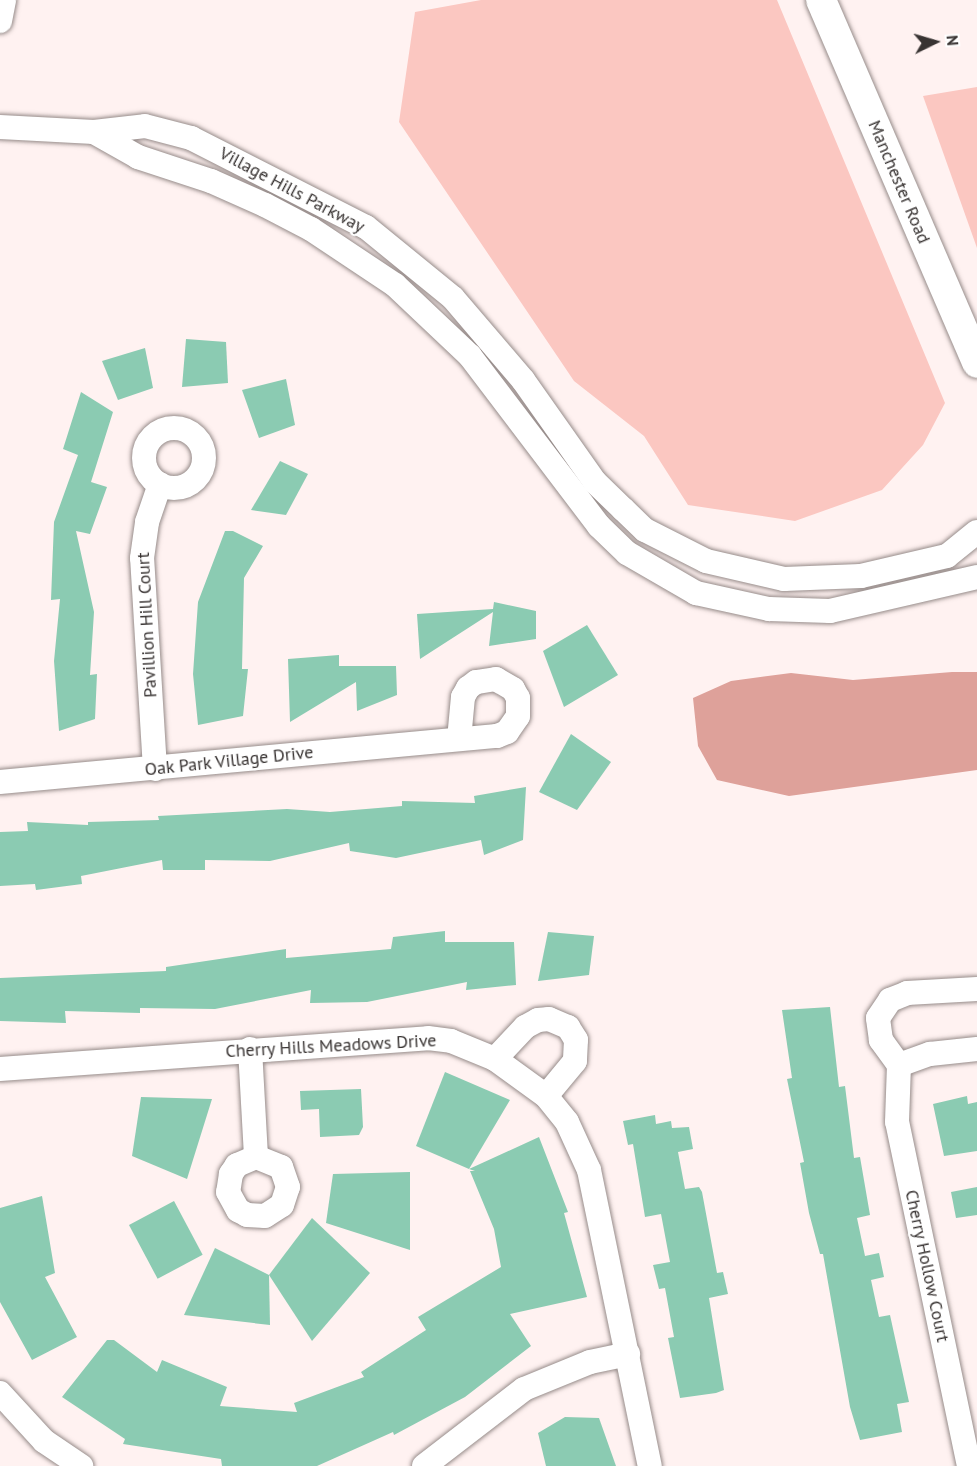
<!DOCTYPE html>
<html>
<head>
<meta charset="utf-8">
<style>
  body { margin:0 }
  #map { position:relative; width:977px; height:1466px; overflow:hidden; background:#fff2f1; font-family:"PT Sans",sans-serif }
  div>[style] { position:absolute }
  .green>* { inset:0; background:#fbc7c1 }
  .water>* { inset:0; background:#dea19a }
  .building>* { inset:0; background:#8bcbb2; transform-origin:0 0 }
  .roads { filter:drop-shadow(0 0 2px #978c8a) drop-shadow(0 0 2px #978c8a) }
  .minor>* { height:24px; margin:-12px; padding:0 12px; transform-origin:12px; border-radius:12px; background:#fff }
  .minor>.ring { margin:-12px; padding:0; box-sizing:content-box; background:none; border:24px solid #fff; border-radius:50% }
  .tertiary>* { height:30px; margin:-15px; padding:0 15px; transform-origin:15px; border-radius:15px; background:#fff }
  span { translate:-50% -50%; white-space:nowrap; text-align:center; line-height:1.15; -webkit-text-stroke:4.5px #fff; paint-order:stroke }
  .street-label { font-size:18px; color:#383332 }
  .north { position:absolute; left:905px; top:12px; width:60px; height:60px; -webkit-text-stroke:4px #fff; paint-order:stroke; rotate:85deg; font-size:16px; font-weight:700; line-height:24px; text-align:center; color:#383332 }
  .north::after { content:''; display:block; margin:auto; width:21px; height:27px; background:#383332; clip-path:polygon(50% 0,100% 100%,50% 72%,0 100%) }
</style>
</head>
<body>
<div id="map">
  <div class="green">
    <i style="clip-path:polygon(481px 0,777px 0,945px 403px,923px 445px,882px 490px,795px 521px,688px 505px,644px 436px,574px 381px,399px 122px,415px 12px)"></i>
    <i style="clip-path:polygon(977px 87px,977px 248px,923px 96px)"></i>
  </div>
  <div class="water">
    <i style="clip-path:polygon(952px 672px,977px 672px,977px 770px,789px 796px,717px 780px,698px 746px,693px 698px,731px 681px,791px 673px,853px 680px)"></i>
  </div>
  <div class="building">
    <i style="clip-path:polygon(186px 339px,226px 342px,228px 383px,182px 387px)"></i>
    <i style="clip-path:polygon(145px 348px,153px 388px,118px 400px,102px 361px)"></i>
    <i style="clip-path:polygon(286px 379px,295px 425px,259px 438px,242px 390px)"></i>
    <i style="clip-path:polygon(81px 392px,113px 412px,91px 482px,107px 487px,90px 534px,76px 531px,94px 612px,90px 675px,97px 674px,95px 719px,59px 731px,54px 661px,60px 599px,51px 600px,54px 522px,78px 455px,63px 449px)"></i>
    <i style="clip-path:polygon(280px 461px,308px 474px,286px 515px,251px 510px)"></i>
    <i style="clip-path:polygon(225px 531px,233px 531px,263px 546px,244px 578px,242px 669px,248px 669px,243px 716px,198px 725px,193px 674px,198px 602px)"></i>
    <i style="clip-path:polygon(494px 602px,536px 611px,536px 639px,489px 646px,493px 612px,420px 659px,417px 614px,493px 609px)"></i>
    <i style="clip-path:polygon(587px 625px,618px 675px,564px 707px,543px 651px)"></i>
    <i style="clip-path:polygon(339px 655px,339px 666px,396px 666px,397px 695px,357px 711px,356px 682px,290px 722px,288px 659px)"></i>
    <i style="clip-path:polygon(571px 734px,611px 762px,577px 810px,539px 792px)"></i>
    <i style="clip-path:polygon(526px 787px,523px 840px,484px 855px,481px 840px,396px 858px,350px 851px,349px 843px,270px 861px,205px 860px,205px 870px,163px 870px,162px 860px,81px 876px,82px 884px,36px 890px,35px 884px,0 886px,0 832px,28px 831px,27px 822px,88px 825px,88px 822px,159px 820px,158px 816px,287px 809px,330px 812px,402px 806px,402px 801px,475px 803px,474px 796px)"></i>
    <i style="clip-path:polygon(445px 931px,445px 942px,514px 942px,516px 985px,466px 990px,467px 982px,367px 1002px,310px 1003px,311px 990px,215px 1009px,140px 1008px,140px 1013px,65px 1011px,66px 1023px,0 1021px,0 978px,166px 971px,166px 967px,286px 949px,286px 958px,391px 949px,393px 937px)"></i>
    <i style="clip-path:polygon(548px 932px,594px 936px,589px 975px,538px 981px)"></i>
    <i style="clip-path:polygon(830px 1007px,839px 1087px,845px 1086px,854px 1158px,860px 1157px,870px 1215px,857px 1218px,865px 1256px,879px 1253px,884px 1277px,871px 1280px,879px 1317px,890px 1315px,909px 1402px,897px 1404px,902px 1432px,860px 1440px,850px 1407px,823px 1254px,820px 1254px,809px 1213px,800px 1163px,804px 1162px,787px 1079px,792px 1078px,782px 1010px)"></i>
    <i style="clip-path:polygon(445px 1072px,510px 1100px,469px 1169px,416px 1146px)"></i>
    <i style="clip-path:polygon(361px 1089px,363px 1127px,359px 1135px,320px 1137px,319px 1109px,301px 1110px,300px 1091px)"></i>
    <i style="clip-path:polygon(967px 1096px,968px 1104px,977px 1102px,977px 1151px,944px 1156px,933px 1104px)"></i>
    <i style="clip-path:polygon(141px 1097px,212px 1099px,187px 1179px,132px 1156px)"></i>
    <i style="clip-path:polygon(655px 1115px,656px 1124px,671px 1121px,672px 1128px,689px 1127px,693px 1149px,678px 1152px,685px 1189px,699px 1187px,702px 1192px,717px 1273px,723px 1272px,728px 1294px,709px 1298px,724px 1390px,716px 1393px,680px 1398px,668px 1338px,674px 1337px,665px 1288px,659px 1289px,653px 1265px,670px 1262px,661px 1214px,645px 1217px,633px 1144px,628px 1145px,623px 1121px)"></i>
    <i style="clip-path:polygon(539px 1137px,568px 1212px,564px 1213px,587px 1297px,510px 1314px,531px 1346px,465px 1397px,394px 1435px,393px 1432px,317px 1466px,222px 1466px,221px 1459px,123px 1444px,125px 1439px,62px 1397px,107px 1340px,114px 1340px,157px 1372px,162px 1360px,227px 1387px,220px 1406px,297px 1412px,294px 1403px,364px 1377px,361px 1372px,426px 1330px,418px 1317px,501px 1267px,494px 1229px,470px 1171px,475px 1171px,469px 1169px)"></i>
    <i style="clip-path:polygon(410px 1172px,410px 1250px,326px 1223px,333px 1174px)"></i>
    <i style="clip-path:polygon(977px 1187px,977px 1215px,956px 1218px,951px 1192px)"></i>
    <i style="clip-path:polygon(42px 1196px,55px 1273px,45px 1277px,77px 1337px,32px 1360px,0 1302px,0 1208px)"></i>
    <i style="left:174px;top:1201px;width:61px;height:51px;rotate:62deg"></i>
    <i style="clip-path:polygon(312px 1218px,370px 1273px,312px 1341px,269px 1275px)"></i>
    <i style="clip-path:polygon(215px 1248px,269px 1275px,270px 1325px,184px 1315px)"></i>
    <i style="clip-path:polygon(565px 1417px,599px 1418px,616px 1466px,546px 1466px,538px 1433px)"></i>
  </div>
  <div class="roads">
    <div class="minor">
      <i style="left:0;top:21px;width:21px;rotate:-79deg"></i>
      <i style="left:0;top:127px;width:94px;rotate:3deg"></i>
      <i style="left:94px;top:132px;width:51px;rotate:-6.7deg"></i>
      <i style="left:145px;top:126px;width:48px;rotate:14.6deg"></i>
      <i style="left:191px;top:138px;width:196px;rotate:27deg"></i>
      <i style="left:366px;top:227px;width:112px;rotate:39.2deg"></i>
      <i style="left:453px;top:298px;width:108px;rotate:49.5deg"></i>
      <i style="left:523px;top:380px;width:125px;rotate:54.8deg"></i>
      <i style="left:595px;top:482px;width:39px;rotate:44deg"></i>
      <i style="left:623px;top:509px;width:30px;rotate:44deg"></i>
      <i style="left:645px;top:530px;width:68px;rotate:26.9deg"></i>
      <i style="left:706px;top:561px;width:80px;rotate:13deg"></i>
      <i style="left:784px;top:579px;width:77px;rotate:-2.2deg"></i>
      <i style="left:861px;top:576px;width:88px;rotate:-13.1deg"></i>
      <i style="left:947px;top:556px;width:38px;rotate:-39deg"></i>
      <i style="left:94px;top:132px;width:51px;rotate:29.6deg"></i>
      <i style="left:138px;top:157px;width:77px;rotate:18.2deg"></i>
      <i style="left:211px;top:181px;width:59px;rotate:24deg"></i>
      <i style="left:265px;top:205px;width:52px;rotate:27.6deg"></i>
      <i style="left:311px;top:229px;width:101px;rotate:33.7deg"></i>
      <i style="left:395px;top:285px;width:103px;rotate:43.4deg"></i>
      <i style="left:470px;top:356px;width:213px;rotate:52.8deg"></i>
      <i style="left:599px;top:526px;width:39px;rotate:44deg"></i>
      <i style="left:627px;top:553px;width:80px;rotate:30.1deg"></i>
      <i style="left:696px;top:593px;width:75px;rotate:12.4deg"></i>
      <i style="left:769px;top:609px;width:61px;rotate:1.9deg"></i>
      <i style="left:830px;top:611px;width:151px;rotate:-13deg"></i>
      <i class="ring" style="left:144px;top:428px;width:36px;height:36px"></i>
      <i style="left:155px;top:769px;width:211px;rotate:-93.5deg"></i>
      <i style="left:142px;top:558px;width:36px;rotate:-82deg"></i>
      <i style="left:147px;top:522px;width:40px;rotate:-71.1deg"></i>
      <i style="left:0;top:782px;width:499px;rotate:-5.3deg"></i>
      <i style="left:497px;top:736px;width:11px;rotate:-22deg"></i>
      <i style="left:507px;top:732px;width:19px;rotate:-55deg"></i>
      <i style="left:518px;top:716px;width:18px;rotate:-90deg"></i>
      <i style="left:518px;top:698px;width:10px;rotate:-119deg"></i>
      <i style="left:513px;top:689px;width:20px;rotate:-150deg"></i>
      <i style="left:496px;top:679px;width:20px;rotate:171deg"></i>
      <i style="left:476px;top:682px;width:10px;rotate:143deg"></i>
      <i style="left:468px;top:688px;width:10px;rotate:119deg"></i>
      <i style="left:463px;top:697px;width:42px;rotate:95.4deg"></i>
      <i style="left:250px;top:1049px;width:108px;rotate:86.8deg"></i>
      <i style="left:256px;top:1157px;width:21px;rotate:157deg"></i>
      <i style="left:237px;top:1165px;width:11px;rotate:124deg"></i>
      <i style="left:231px;top:1174px;width:18px;rotate:99deg"></i>
      <i style="left:228px;top:1192px;width:21px;rotate:61deg"></i>
      <i style="left:238px;top:1210px;width:10px;rotate:29deg"></i>
      <i style="left:247px;top:1215px;width:18px;rotate:3deg"></i>
      <i style="left:265px;top:1216px;width:20px;rotate:-33deg"></i>
      <i style="left:282px;top:1205px;width:19px;rotate:-72deg"></i>
      <i style="left:288px;top:1187px;width:21px;rotate:-109deg"></i>
      <i style="left:281px;top:1167px;width:27px;rotate:-158deg"></i>
      <i style="left:495px;top:1059px;width:44px;rotate:-46.8deg"></i>
      <i style="left:525px;top:1027px;width:15px;rotate:-28deg"></i>
      <i style="left:538px;top:1020px;width:11px;rotate:-5deg"></i>
      <i style="left:549px;top:1019px;width:21px;rotate:23deg"></i>
      <i style="left:568px;top:1027px;width:15px;rotate:58deg"></i>
      <i style="left:576px;top:1040px;width:21px;rotate:93deg"></i>
      <i style="left:575px;top:1061px;width:45px;rotate:129.6deg"></i>
      <i style="left:899px;top:1065px;width:33px;rotate:-20deg"></i>
      <i style="left:930px;top:1054px;width:47px;rotate:-6.1deg"></i>
      <i style="left:0;top:1069px;width:429px;rotate:-4.1deg"></i>
      <i style="left:428px;top:1038px;width:23px;rotate:7deg"></i>
      <i style="left:451px;top:1041px;width:48px;rotate:22.2deg"></i>
      <i style="left:495px;top:1059px;width:63px;rotate:36deg"></i>
      <i style="left:546px;top:1096px;width:33px;rotate:51deg"></i>
      <i style="left:567px;top:1122px;width:53px;rotate:65.4deg"></i>
      <i style="left:589px;top:1170px;width:302px;rotate:78.4deg"></i>
      <i style="left:0;top:1393px;width:65px;rotate:47.5deg"></i>
      <i style="left:44px;top:1441px;width:45px;rotate:34deg"></i>
      <i style="left:424px;top:1466px;width:126px;rotate:-37.6deg"></i>
      <i style="left:524px;top:1389px;width:71px;rotate:-22.2deg"></i>
      <i style="left:590px;top:1362px;width:39px;rotate:-12deg"></i>
      <i style="left:969px;top:1466px;width:351px;rotate:-101.8deg"></i>
      <i style="left:897px;top:1122px;width:57px;rotate:-88deg"></i>
      <i style="left:899px;top:1065px;width:31px;rotate:-126deg"></i>
      <i style="left:881px;top:1040px;width:22px;rotate:-98deg"></i>
      <i style="left:878px;top:1018px;width:22px;rotate:-56deg"></i>
      <i style="left:890px;top:1000px;width:18px;rotate:-22deg"></i>
      <i style="left:907px;top:993px;width:70px;rotate:-3.3deg"></i>
    </div>
    <div class="tertiary">
      <i style="left:821px;top:0;width:395px;rotate:66.7deg"></i>
    </div>
  </div>
  <div class="street-label">
    <span style="left:899px;top:182px;rotate:67deg">Manchester Road</span>
    <span style="left:292px;top:190px;rotate:28deg">Village Hills Parkway</span>
    <span style="left:147px;top:625px;rotate:-93deg">Pavillion Hill Court</span>
    <span style="left:229px;top:761px;rotate:-6deg">Oak Park Village Drive</span>
    <span style="left:331px;top:1046px;rotate:-3deg">Cherry Hills Meadows Drive</span>
    <span style="left:927px;top:1266px;rotate:78deg">Cherry Hollow Court</span>
  </div>
  <div class="north">N</div>
</div>
</body>
</html>
